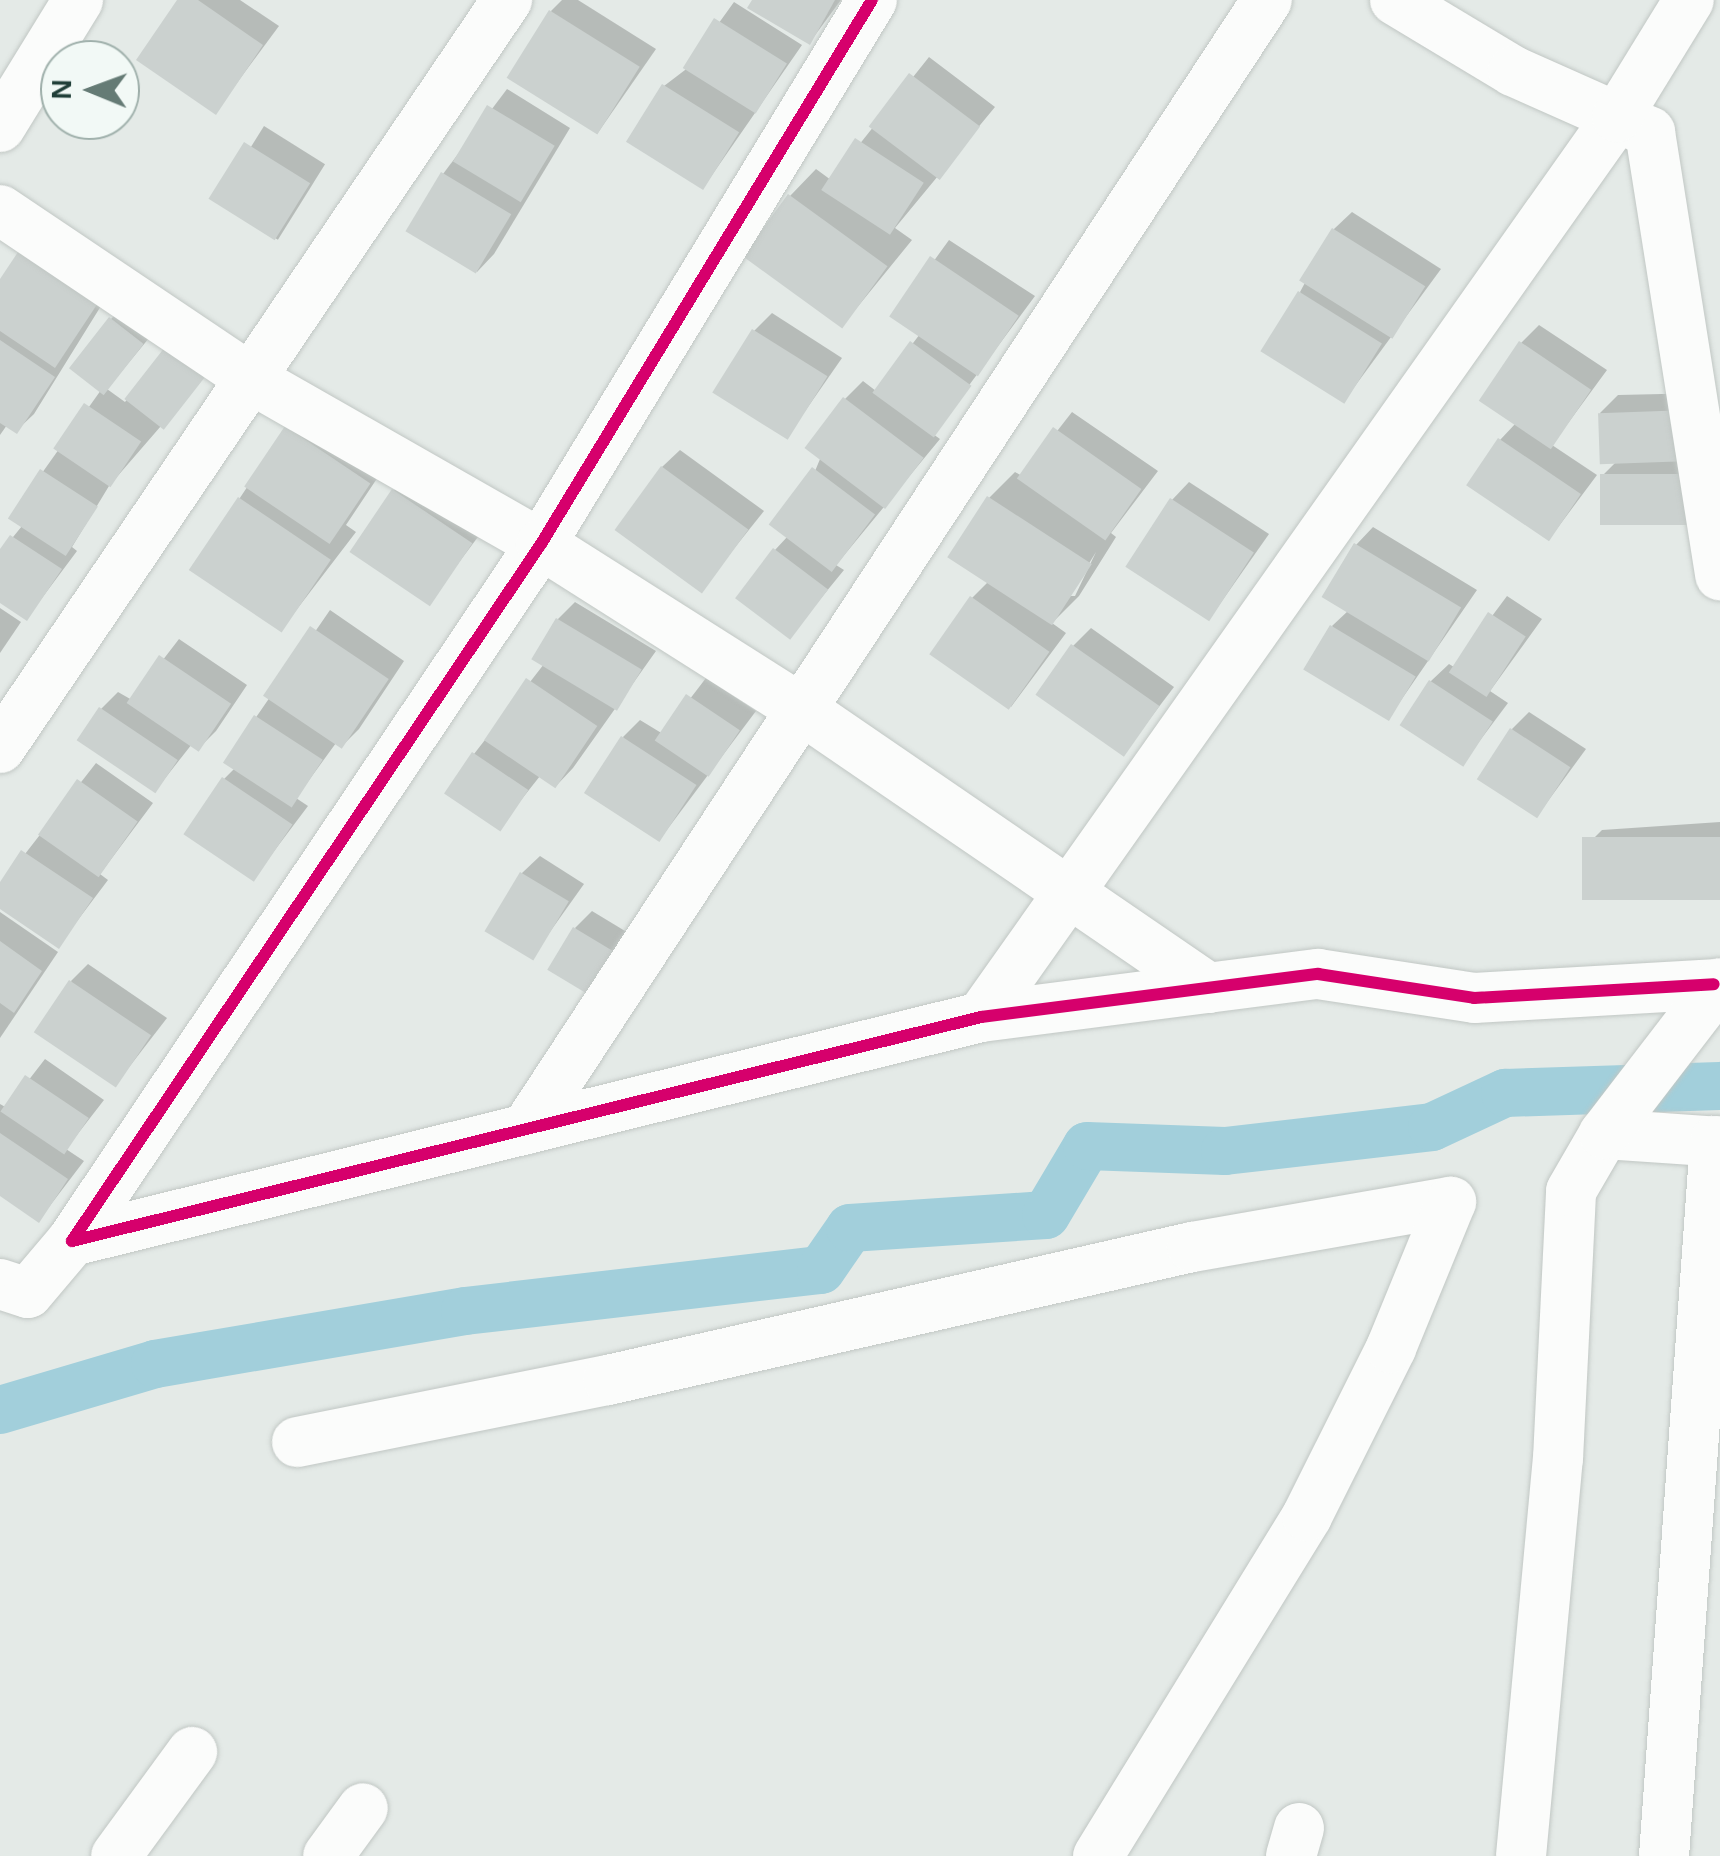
<!DOCTYPE html>
<html>
<head>
<meta charset="utf-8">
<style>
  body { margin:0 }
  #map { position:relative; width:1720px; height:1856px; overflow:hidden; background:#e4eae7; font-family:Helvetica,sans-serif }
  div>[style] { position:absolute }
  .shadow>* { inset:0; background:#0003; transform-origin:0 0 }
  .canal>* { height:48px; margin:-24px; padding:0 24px; transform-origin:24px; border-radius:24px; background:#a2cfdb }
  .building>* { inset:0; background:#cbd1cf; transform-origin:0 0 }
  .roads { filter:drop-shadow(0 0 2px #c1c7c4) drop-shadow(0 0 2px #c1c7c4) }
  .street>* { height:50px; margin:-25px; padding:0 25px; transform-origin:25px; border-radius:25px; background:#fbfcfb }
  .cycleway>* { height:12px; margin:-6px; padding:0 6px; transform-origin:6px; border-radius:6px; background:#d6006c }
  span { translate:-50% -50%; white-space:nowrap; text-align:center; line-height:1.15; -webkit-text-stroke:8px #f2f9f6; paint-order:stroke }
  .north { position:absolute; left:40px; top:40px; width:100px; height:100px; box-sizing:border-box; background:#f2f9f6; border:2px solid #9eafaa; border-radius:50%; rotate:271deg; font-size:28px; font-weight:700; line-height:40px; text-align:center; color:#203f38 }
  .north::after { content:''; display:block; margin:auto; width:35px; height:45px; background:#657b75; clip-path:polygon(50% 0,100% 100%,50% 72%,0 100%) }
</style>
</head>
<body>
<div id="map">
  <div class="shadow">
    <i style="clip-path:polygon(180px 0,240px 0,279px 26px,216px 111px)"></i>
    <i style="clip-path:polygon(562px 0,578px 0,656px 49px,597px 134px,551px 11px)"></i>
    <i style="clip-path:polygon(755px 0,841px 0,810px 42px)"></i>
    <i style="clip-path:polygon(734px 2px,802px 45px,703px 188px,664px 86px,685px 70px)"></i>
    <i style="clip-path:polygon(929px 57px,995px 107px,895px 228px,912px 240px,842px 326px,790px 196px,816px 169px,831px 180px)"></i>
    <i style="clip-path:polygon(507px 89px,570px 128px,494px 254px,477px 272px,443px 174px)"></i>
    <i style="left:264px;top:126px;width:72px;height:89px;rotate:32deg"></i>
    <i style="clip-path:polygon(1352px 212px,1441px 269px,1344px 401px,1300px 292px,1334px 229px)"></i>
    <i style="clip-path:polygon(949px 240px,1035px 296px,933px 434px,940px 439px,836px 565px,844px 570px,790px 636px,775px 550px,788px 536px,845px 399px,863px 381px,876px 391px,920px 334px,894px 316px)"></i>
    <i style="clip-path:polygon(0 284px,114px 285px,34px 414px,16px 431px,7px 425px,0 435px)"></i>
    <i style="clip-path:polygon(129px 301px,159px 326px,107px 389px,125px 402px,167px 349px,219px 359px,109px 486px,72px 547px,77px 551px,27px 618px,0 600px,0 553px,22px 526px,10px 518px,101px 390px,111px 319px)"></i>
    <i style="clip-path:polygon(772px 313px,842px 358px,787px 437px,754px 331px)"></i>
    <i style="clip-path:polygon(1539px 325px,1607px 370px,1552px 445px,1597px 475px,1550px 538px,1500px 440px,1516px 423px,1521px 343px)"></i>
    <i style="clip-path:polygon(1706px 393px,1706px 505px,1603px 475px,1617px 461px,1600px 413px,1618px 395px)"></i>
    <i style="clip-path:polygon(evenodd,1072px 412px,1158px 471px,1111px 533px,1116px 537px,1079px 596px,1052px 623px,1066px 633px,1011px 707px,972px 598px,988px 582px,989px 498px,1015px 472px,1022px 476px,1072px 412px,1096px 552px,1075px 596px,1069px 596px,1096px 552px)"></i>
    <i style="clip-path:polygon(287px 427px,386px 465px,346px 525px,356px 532px,281px 630px,192px 570px)"></i>
    <i style="clip-path:polygon(680px 450px,764px 511px,700px 591px,662px 467px)"></i>
    <i style="clip-path:polygon(412px 473px,487px 525px,429px 602px,394px 490px)"></i>
    <i style="clip-path:polygon(1189px 482px,1269px 534px,1210px 618px,1172px 500px)"></i>
    <i style="clip-path:polygon(1373px 527px,1477px 590px,1388px 719px,1332px 626px,1349px 610px,1356px 545px)"></i>
    <i style="clip-path:polygon(1507px 596px,1542px 619px,1490px 691px,1508px 703px,1463px 763px,1404px 724px,1431px 681px,1449px 664px,1454px 667px)"></i>
    <i style="clip-path:polygon(575px 602px,656px 651px,573px 768px,556px 786px,540px 776px,499px 828px,474px 754px,544px 664px,558px 619px)"></i>
    <i style="clip-path:polygon(0 608px,21px 622px,0 653px)"></i>
    <i style="clip-path:polygon(330px 610px,404px 661px,359px 729px,341px 747px,336px 743px,296px 798px,308px 806px,253px 879px,224px 779px,235px 768px,226px 761px)"></i>
    <i style="clip-path:polygon(1091px 628px,1174px 687px,1123px 754px,1073px 646px)"></i>
    <i style="clip-path:polygon(179px 639px,247px 685px,216px 731px,198px 749px,192px 744px,155px 791px,101px 709px,118px 692px,132px 700px)"></i>
    <i style="clip-path:polygon(706px 678px,756px 711px,660px 839px,623px 737px,640px 720px,663px 734px)"></i>
    <i style="clip-path:polygon(1529px 712px,1586px 749px,1537px 816px,1512px 729px)"></i>
    <i style="clip-path:polygon(96px 763px,153px 803px,100px 874px,108px 880px,59px 945px,0 906px,0 886px)"></i>
    <i style="clip-path:polygon(1720px 822px,1720px 897px,1584px 848px,1602px 830px)"></i>
    <i style="clip-path:polygon(540px 856px,584px 884px,532px 957px,522px 873px)"></i>
    <i style="clip-path:polygon(592px 911px,630px 934px,604px 974px,575px 928px)"></i>
    <i style="clip-path:polygon(0 912px,58px 952px,0 1038px)"></i>
    <i style="clip-path:polygon(88px 964px,167px 1018px,116px 1084px,71px 981px)"></i>
    <i style="clip-path:polygon(45px 1059px,104px 1100px,66px 1149px,84px 1161px,39px 1220px,0 1193px,0 1104px,7px 1108px)"></i>
  </div>
  <div class="canal">
    <i style="left:0;top:1410px;width:162px;rotate:-16.5deg"></i>
    <i style="left:155px;top:1364px;width:314px;rotate:-9.7deg"></i>
    <i style="left:465px;top:1311px;width:358px;rotate:-6.6deg"></i>
    <i style="left:821px;top:1270px;width:51px;rotate:-55.4deg"></i>
    <i style="left:850px;top:1228px;width:196px;rotate:-3.8deg"></i>
    <i style="left:1046px;top:1215px;width:80px;rotate:-59.3deg"></i>
    <i style="left:1087px;top:1146px;width:138px;rotate:2.1deg"></i>
    <i style="left:1225px;top:1151px;width:208px;rotate:-6.6deg"></i>
    <i style="left:1432px;top:1127px;width:81px;rotate:-25deg"></i>
    <i style="left:1505px;top:1093px;width:215px;rotate:-1.9deg"></i>
  </div>
  <div class="building">
    <i style="clip-path:polygon(177px 0,198px 0,263px 45px,216px 115px,136px 60px)"></i>
    <i style="clip-path:polygon(752px 0,835px 0,810px 45px,747px 8px)"></i>
    <i style="left:549px;top:10px;width:107px;height:80px;rotate:32deg"></i>
    <i style="left:714px;top:18px;width:86px;height:59px;rotate:32deg"></i>
    <i style="left:909px;top:73px;width:89px;height:67px;rotate:37deg"></i>
    <i style="left:662px;top:84px;width:91px;height:68px;rotate:32deg"></i>
    <i style="left:487px;top:105px;width:79px;height:66px;rotate:31deg"></i>
    <i style="left:855px;top:138px;width:82px;height:62px;rotate:33deg"></i>
    <i style="left:244px;top:142px;width:78px;height:67px;rotate:32deg"></i>
    <i style="left:441px;top:172px;width:82px;height:69px;rotate:31deg"></i>
    <i style="left:788px;top:194px;width:123px;height:77px;rotate:36deg"></i>
    <i style="left:1332px;top:228px;width:110px;height:62px;rotate:32deg"></i>
    <i style="clip-path:polygon(20px 249px,98px 303px,55px 368px,0 331px,0 279px)"></i>
    <i style="left:930px;top:256px;width:107px;height:73px;rotate:34deg"></i>
    <i style="left:1298px;top:291px;width:99px;height:71px;rotate:32deg"></i>
    <i style="left:109px;top:317px;width:44px;height:65px;rotate:38deg"></i>
    <i style="left:752px;top:329px;width:89px;height:75px;rotate:32deg"></i>
    <i style="clip-path:polygon(0 340px,55px 377px,17px 434px,0 423px)"></i>
    <i style="left:910px;top:341px;width:76px;height:64px;rotate:36deg"></i>
    <i style="left:1519px;top:341px;width:87px;height:72px;rotate:34deg"></i>
    <i style="left:165px;top:347px;width:50px;height:66px;rotate:38deg"></i>
    <i style="left:843px;top:397px;width:101px;height:64px;rotate:37deg"></i>
    <i style="left:84px;top:403px;width:69px;height:55px;rotate:34deg"></i>
    <i style="left:1689px;top:410px;width:51px;height:91px;rotate:88deg"></i>
    <i style="left:285px;top:426px;width:103px;height:73px;rotate:34deg"></i>
    <i style="left:1053px;top:427px;width:108px;height:63px;rotate:35deg"></i>
    <i style="left:1498px;top:438px;width:100px;height:57px;rotate:34deg"></i>
    <i style="left:661px;top:466px;width:108px;height:79px;rotate:36deg"></i>
    <i style="left:812px;top:467px;width:79px;height:72px;rotate:37deg"></i>
    <i style="left:40px;top:469px;width:69px;height:59px;rotate:33deg"></i>
    <i style="left:1600px;top:474px;width:90px;height:51px"></i>
    <i style="left:392px;top:489px;width:97px;height:76px;rotate:34deg"></i>
    <i style="left:987px;top:496px;width:125px;height:73px;rotate:33deg"></i>
    <i style="left:238px;top:497px;width:112px;height:88px;rotate:34deg"></i>
    <i style="left:1170px;top:498px;width:100px;height:82px;rotate:33deg"></i>
    <i style="clip-path:polygon(10px 535px,62px 569px,27px 621px,0 603px,0 549px)"></i>
    <i style="left:1354px;top:543px;width:125px;height:63px;rotate:31deg"></i>
    <i style="left:773px;top:548px;width:69px;height:63px;rotate:37deg"></i>
    <i style="left:970px;top:596px;width:97px;height:71px;rotate:35deg"></i>
    <i style="left:1488px;top:612px;width:45px;height:72px;rotate:33deg"></i>
    <i style="left:556px;top:618px;width:100px;height:48px;rotate:31deg"></i>
    <i style="left:1330px;top:625px;width:100px;height:52px;rotate:31deg"></i>
    <i style="left:310px;top:626px;width:95px;height:84px;rotate:34deg"></i>
    <i style="left:1071px;top:644px;width:108px;height:62px;rotate:35deg"></i>
    <i style="left:159px;top:655px;width:87px;height:58px;rotate:34deg"></i>
    <i style="left:526px;top:678px;width:86px;height:75px;rotate:34deg"></i>
    <i style="left:1429px;top:680px;width:76px;height:54px;rotate:33deg"></i>
    <i style="left:686px;top:694px;width:65px;height:56px;rotate:34deg"></i>
    <i style="left:99px;top:707px;width:95px;height:40px;rotate:34deg"></i>
    <i style="left:254px;top:715px;width:82px;height:57px;rotate:33deg"></i>
    <i style="left:1510px;top:728px;width:72px;height:61px;rotate:33deg"></i>
    <i style="left:621px;top:736px;width:90px;height:68px;rotate:33deg"></i>
    <i style="left:472px;top:752px;width:68px;height:50px;rotate:34deg"></i>
    <i style="left:222px;top:777px;width:85px;height:69px;rotate:34deg"></i>
    <i style="left:77px;top:779px;width:74px;height:68px;rotate:35deg"></i>
    <i style="left:1720px;top:837px;width:63px;height:138px;rotate:90deg"></i>
    <i style="clip-path:polygon(21px 850px,93px 898px,59px 949px,0 909px,0 882px)"></i>
    <i style="left:520px;top:872px;width:57px;height:69px;rotate:31deg"></i>
    <i style="left:573px;top:927px;width:48px;height:50px;rotate:31deg"></i>
    <i style="clip-path:polygon(0 941px,42px 971px,14px 1013px,0 1003px)"></i>
    <i style="left:69px;top:980px;width:99px;height:63px;rotate:34deg"></i>
    <i style="left:25px;top:1075px;width:77px;height:44px;rotate:34deg"></i>
    <i style="clip-path:polygon(0 1133px,68px 1179px,39px 1223px,0 1196px)"></i>
  </div>
  <div class="roads">
    <div class="street">
      <i style="left:872px;top:0;width:637px;rotate:121.32deg"></i>
      <i style="left:541px;top:544px;width:840px;rotate:123.94deg"></i>
      <i style="left:72px;top:1241px;width:936px;rotate:-13.84deg"></i>
      <i style="left:981px;top:1017px;width:340px;rotate:-7.3deg"></i>
      <i style="left:1318px;top:974px;width:158px;rotate:8.7deg"></i>
      <i style="left:1474px;top:998px;width:240px;rotate:-3.3deg"></i>
      <i style="left:1395px;top:0;width:138px;rotate:31deg"></i>
      <i style="left:1513px;top:71px;width:150px;rotate:24deg"></i>
      <i style="left:1650px;top:132px;width:449px;rotate:81deg"></i>
      <i style="left:0;top:127px;width:149px;rotate:-58.4deg"></i>
      <i style="left:0;top:210px;width:305px;rotate:33.9deg"></i>
      <i style="left:253px;top:380px;width:331px;rotate:29.7deg"></i>
      <i style="left:541px;top:544px;width:308px;rotate:32.4deg"></i>
      <i style="left:801px;top:709px;width:494px;rotate:34.4deg"></i>
      <i style="left:0;top:748px;width:904px;rotate:-55.87deg"></i>
      <i style="left:981px;top:1017px;width:1102px;rotate:-54.75deg"></i>
      <i style="left:1617px;top:117px;width:137px;rotate:-58.4deg"></i>
      <i style="left:526px;top:1129px;width:1350px;rotate:-56.72deg"></i>
      <i style="left:1604px;top:1134px;width:116px;rotate:3.9deg"></i>
      <i style="left:0;top:1284px;width:29px;rotate:18deg"></i>
      <i style="left:28px;top:1293px;width:68px;rotate:-49.8deg"></i>
      <i style="left:297px;top:1442px;width:317px;rotate:-11.3deg"></i>
      <i style="left:608px;top:1380px;width:599px;rotate:-12.83deg"></i>
      <i style="left:1192px;top:1247px;width:263px;rotate:-9.9deg"></i>
      <i style="left:116px;top:1856px;width:129px;rotate:-53.8deg"></i>
      <i style="left:328px;top:1856px;width:59px;rotate:-53.9deg"></i>
      <i style="left:1098px;top:1856px;width:399px;rotate:-58.4deg"></i>
      <i style="left:1307px;top:1516px;width:188px;rotate:-63.4deg"></i>
      <i style="left:1391px;top:1348px;width:158px;rotate:-67.7deg"></i>
      <i style="left:1291px;top:1856px;width:29px;rotate:-74deg"></i>
      <i style="left:1521px;top:1856px;width:399px;rotate:-84.7deg"></i>
      <i style="left:1558px;top:1459px;width:268px;rotate:-87.2deg"></i>
      <i style="left:1571px;top:1191px;width:66px;rotate:-59.9deg"></i>
      <i style="left:1604px;top:1134px;width:190px;rotate:-52.5deg"></i>
      <i style="left:1664px;top:1856px;width:717px;rotate:-85.92deg"></i>
    </div>
  </div>
  <div class="cycleway">
    <i style="left:872px;top:0;width:637px;rotate:121.32deg"></i>
    <i style="left:541px;top:544px;width:840px;rotate:123.94deg"></i>
    <i style="left:72px;top:1241px;width:936px;rotate:-13.84deg"></i>
    <i style="left:981px;top:1017px;width:340px;rotate:-7.3deg"></i>
    <i style="left:1318px;top:974px;width:158px;rotate:8.7deg"></i>
    <i style="left:1474px;top:998px;width:240px;rotate:-3.3deg"></i>
  </div>
  <div class="north">N</div>
</div>
</body>
</html>
